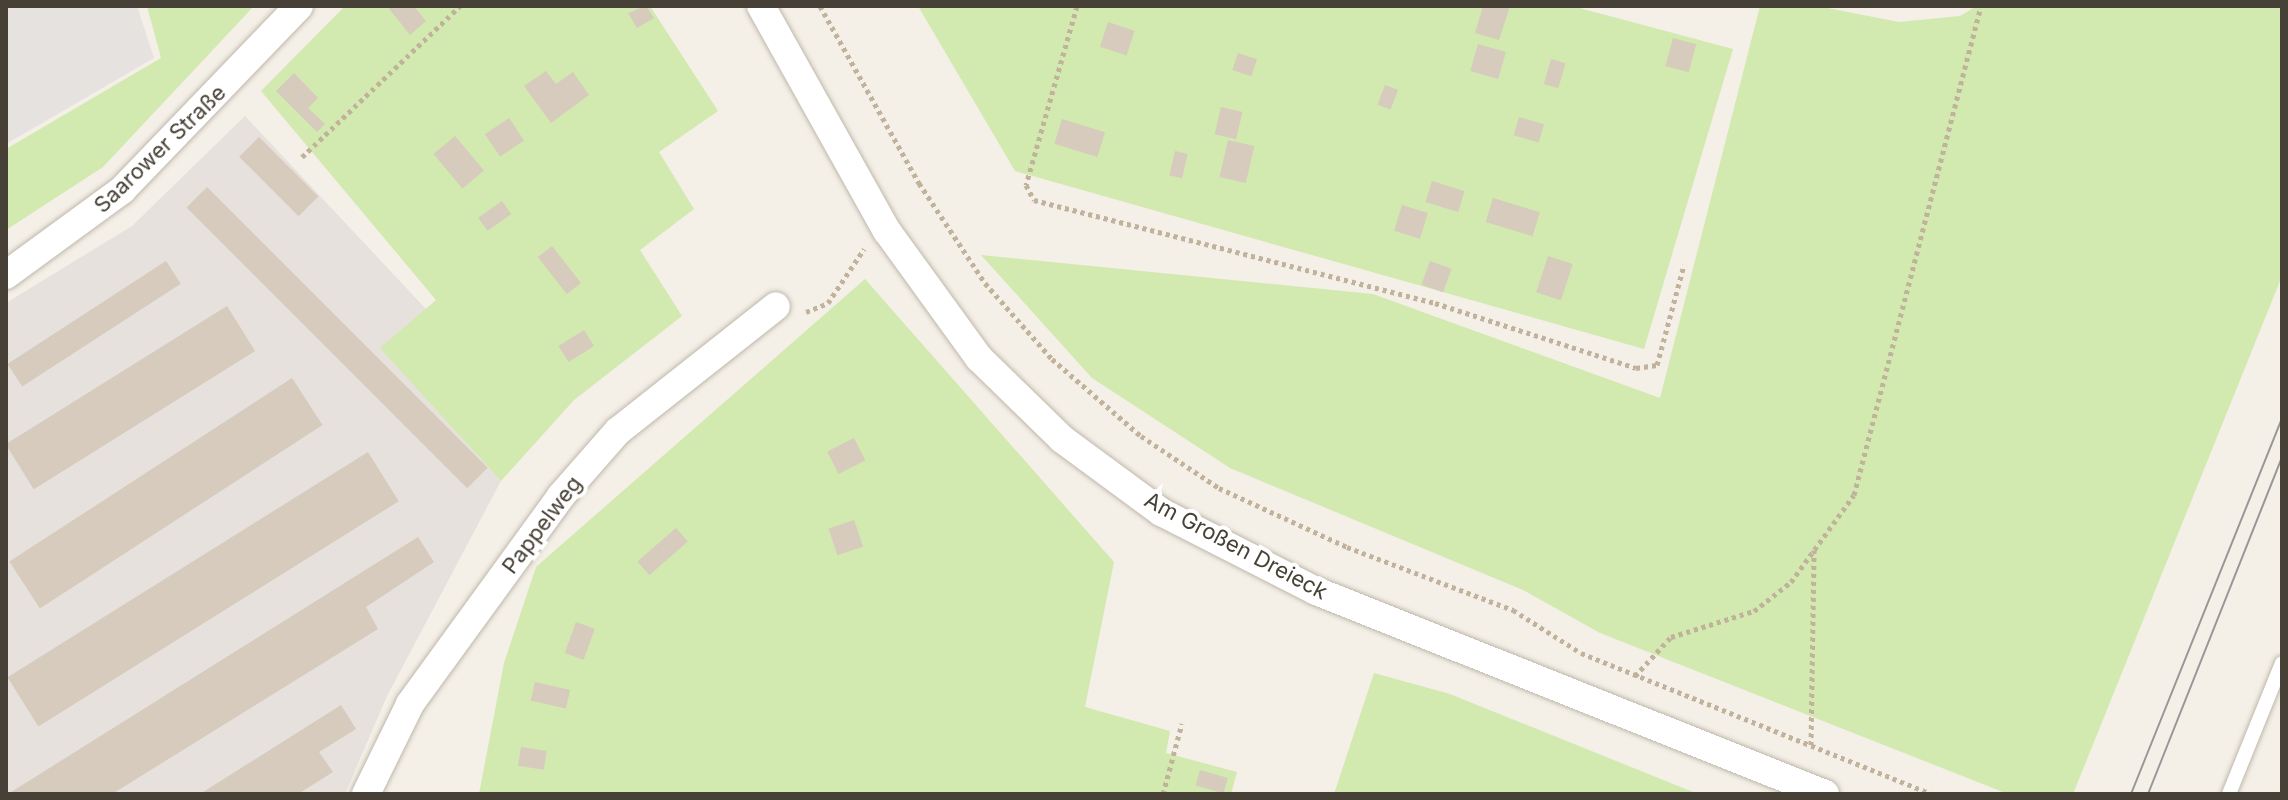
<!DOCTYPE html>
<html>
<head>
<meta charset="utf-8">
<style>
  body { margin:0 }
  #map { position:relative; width:2288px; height:800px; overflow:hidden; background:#f4efe7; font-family:Inter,sans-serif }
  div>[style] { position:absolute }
  .industrial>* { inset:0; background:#e6e1dc }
  .green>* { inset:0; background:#d2e9af }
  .parking>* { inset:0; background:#e5e2df }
  .building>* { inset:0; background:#d6cbbc; transform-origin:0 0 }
  .path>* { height:5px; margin-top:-2.5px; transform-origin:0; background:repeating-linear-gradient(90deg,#c1b29b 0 4px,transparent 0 8px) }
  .roads { filter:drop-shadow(0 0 2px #bfb7aa) drop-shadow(0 0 2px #bfb7aa) }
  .lane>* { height:14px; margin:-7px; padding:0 7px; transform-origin:7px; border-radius:7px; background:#fff }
  .street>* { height:28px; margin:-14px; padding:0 14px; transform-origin:14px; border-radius:14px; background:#fff }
  .tram>* { height:2px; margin:-1px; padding:0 1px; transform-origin:1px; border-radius:1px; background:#979797 }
  span { translate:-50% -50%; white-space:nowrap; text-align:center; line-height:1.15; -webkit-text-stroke:8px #fff; paint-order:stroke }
  .street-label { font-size:22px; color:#474036 }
  .frame { position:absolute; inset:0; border:8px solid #474036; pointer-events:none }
</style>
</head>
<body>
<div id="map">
  <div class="industrial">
    <i style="clip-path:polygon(245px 116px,426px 309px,381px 348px,501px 481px,387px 696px,345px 794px,6px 794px,6px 303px,132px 226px)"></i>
  </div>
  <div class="green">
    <i style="clip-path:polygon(147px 6px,254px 6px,103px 167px,6px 230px,6px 149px,161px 58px)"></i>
    <i style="clip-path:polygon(345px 6px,650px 6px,718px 111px,659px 152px,694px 209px,640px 250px,682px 316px,574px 400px,501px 481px,380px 348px,436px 300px,261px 91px)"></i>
    <i style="clip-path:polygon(918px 6px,1572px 6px,1733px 49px,1644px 349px,1015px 171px)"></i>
    <i style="clip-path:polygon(1760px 6px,1817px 6px,1899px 22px,1960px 16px,1977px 6px,2282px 6px,2282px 276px,2073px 794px,2008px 794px,1600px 633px,1523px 590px,1230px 468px,1092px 378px,981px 255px,1373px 294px,1660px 398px)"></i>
    <i style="clip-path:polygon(865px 279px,1114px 562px,1085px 707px,1170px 731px,1166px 753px,1237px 772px,1231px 794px,479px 794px,504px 663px,536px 567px)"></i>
    <i style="clip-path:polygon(1374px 673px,1450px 694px,1698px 794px,1334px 794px)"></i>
  </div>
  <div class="parking">
    <i style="clip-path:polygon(6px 6px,137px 6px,154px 58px,6px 144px)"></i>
  </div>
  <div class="building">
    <i style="clip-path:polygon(387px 6px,414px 6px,426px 21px,410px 35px)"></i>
    <i style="clip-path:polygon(646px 6px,654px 18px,637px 28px,628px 13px)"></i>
    <i style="clip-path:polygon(1483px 6px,1510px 6px,1499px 40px,1475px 33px)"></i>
    <i style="left:1108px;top:22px;width:28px;height:26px;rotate:18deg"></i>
    <i style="left:1673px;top:38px;width:24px;height:29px;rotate:15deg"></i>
    <i style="left:1478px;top:44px;width:29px;height:28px;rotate:16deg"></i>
    <i style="left:1238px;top:53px;width:20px;height:18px;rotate:18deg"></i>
    <i style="left:1551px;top:59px;width:15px;height:26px;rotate:16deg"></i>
    <i style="clip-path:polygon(546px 71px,556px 84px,573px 72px,589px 95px,551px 123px,524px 86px)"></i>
    <i style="clip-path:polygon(294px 73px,318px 98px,308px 108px,325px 124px,317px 132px,276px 91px)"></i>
    <i style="left:1385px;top:85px;width:14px;height:21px;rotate:21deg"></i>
    <i style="left:1221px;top:107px;width:22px;height:28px;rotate:13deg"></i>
    <i style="left:1519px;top:117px;width:26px;height:19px;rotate:16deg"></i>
    <i style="left:509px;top:118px;width:27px;height:29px;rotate:56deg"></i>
    <i style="left:1062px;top:119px;width:45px;height:26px;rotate:17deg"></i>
    <i style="left:455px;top:136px;width:45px;height:28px;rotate:50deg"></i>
    <i style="left:259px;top:137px;width:84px;height:28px;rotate:45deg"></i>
    <i style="left:1228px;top:140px;width:27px;height:38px;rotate:13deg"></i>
    <i style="left:1175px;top:151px;width:13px;height:25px;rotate:13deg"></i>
    <i style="left:1432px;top:181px;width:34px;height:22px;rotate:17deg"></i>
    <i style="left:207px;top:187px;width:397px;height:29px;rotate:45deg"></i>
    <i style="left:1493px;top:198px;width:49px;height:25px;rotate:17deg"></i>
    <i style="left:502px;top:201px;width:16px;height:29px;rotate:55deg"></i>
    <i style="left:1402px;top:205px;width:27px;height:27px;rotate:17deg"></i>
    <i style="left:552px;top:246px;width:47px;height:18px;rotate:52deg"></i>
    <i style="left:1548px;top:256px;width:26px;height:38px;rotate:18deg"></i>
    <i style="left:166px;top:261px;width:27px;height:189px;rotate:57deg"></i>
    <i style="left:1430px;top:261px;width:23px;height:25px;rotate:20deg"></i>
    <i style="left:227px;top:306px;width:53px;height:261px;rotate:58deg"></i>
    <i style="left:584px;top:330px;width:19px;height:30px;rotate:58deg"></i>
    <i style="left:292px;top:378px;width:56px;height:337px;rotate:57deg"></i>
    <i style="left:854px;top:438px;width:25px;height:30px;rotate:63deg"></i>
    <i style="left:368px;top:452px;width:58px;height:425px;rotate:58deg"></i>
    <i style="left:854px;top:520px;width:28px;height:27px;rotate:71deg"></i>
    <i style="left:676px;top:528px;width:18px;height:51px;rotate:49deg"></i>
    <i style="clip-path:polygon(418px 537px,434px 562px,366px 607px,378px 629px,112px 794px,8px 794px)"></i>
    <i style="left:576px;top:622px;width:20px;height:33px;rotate:20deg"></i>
    <i style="left:535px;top:682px;width:36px;height:19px;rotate:13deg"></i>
    <i style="clip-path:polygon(341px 705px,356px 729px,319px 752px,333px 772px,298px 794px,200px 794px)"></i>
    <i style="left:521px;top:747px;width:26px;height:19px;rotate:9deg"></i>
    <i style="left:1200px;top:770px;width:29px;height:16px;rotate:16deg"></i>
  </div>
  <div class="path">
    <i style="left:820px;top:6px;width:203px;rotate:60.8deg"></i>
    <i style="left:919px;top:183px;width:120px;rotate:56.6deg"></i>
    <i style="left:985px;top:283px;width:101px;rotate:48.6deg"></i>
    <i style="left:1052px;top:359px;width:118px;rotate:40.9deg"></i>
    <i style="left:1141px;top:436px;width:94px;rotate:33.7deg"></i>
    <i style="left:1219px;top:488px;width:141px;rotate:24.7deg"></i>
    <i style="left:1347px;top:547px;width:178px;rotate:20.8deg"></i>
    <i style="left:1513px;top:610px;width:80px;rotate:32.3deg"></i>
    <i style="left:1581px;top:653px;width:378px;rotate:21.9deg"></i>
    <i style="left:1077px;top:6px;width:186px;rotate:105.9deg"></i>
    <i style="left:1026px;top:185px;width:17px;rotate:62deg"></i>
    <i style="left:1034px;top:200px;width:414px;rotate:14.4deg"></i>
    <i style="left:1435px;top:303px;width:211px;rotate:17.9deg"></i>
    <i style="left:1636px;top:368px;width:21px;rotate:-8deg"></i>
    <i style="left:1657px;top:365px;width:104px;rotate:-74.9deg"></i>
    <i style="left:302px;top:157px;width:219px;rotate:-43.7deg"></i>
    <i style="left:806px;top:312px;width:24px;rotate:-22deg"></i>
    <i style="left:828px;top:303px;width:65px;rotate:-56.3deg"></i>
    <i style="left:1635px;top:676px;width:53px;rotate:-47.3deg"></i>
    <i style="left:1671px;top:637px;width:87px;rotate:-17.4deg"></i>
    <i style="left:1754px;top:611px;width:47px;rotate:-38.1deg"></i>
    <i style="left:1791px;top:582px;width:107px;rotate:-54.1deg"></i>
    <i style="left:1854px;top:495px;width:505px;rotate:-75.44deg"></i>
    <i style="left:1811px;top:745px;width:195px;rotate:-89.1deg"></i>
    <i style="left:1163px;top:794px;width:73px;rotate:-75deg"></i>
  </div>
  <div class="roads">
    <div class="lane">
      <i style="left:2229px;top:794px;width:141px;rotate:-68deg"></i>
    </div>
    <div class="street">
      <i style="left:761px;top:6px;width:258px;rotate:60.8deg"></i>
      <i style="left:887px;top:231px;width:157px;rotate:54.1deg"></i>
      <i style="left:979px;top:358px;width:116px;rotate:44.3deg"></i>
      <i style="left:1062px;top:439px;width:123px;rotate:36.4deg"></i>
      <i style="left:1161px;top:512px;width:174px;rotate:27deg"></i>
      <i style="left:1316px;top:591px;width:548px;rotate:21.74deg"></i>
      <i style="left:6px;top:275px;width:144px;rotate:-36.2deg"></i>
      <i style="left:122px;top:190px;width:255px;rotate:-46.1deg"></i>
      <i style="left:366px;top:794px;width:100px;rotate:-63.9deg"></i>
      <i style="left:410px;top:704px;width:257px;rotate:-54deg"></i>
      <i style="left:561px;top:496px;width:86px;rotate:-48.8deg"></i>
      <i style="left:618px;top:431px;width:201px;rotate:-38.3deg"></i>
    </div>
  </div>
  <div class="tram">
    <i style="left:2131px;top:794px;width:405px;rotate:-68.1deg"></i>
    <i style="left:2148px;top:794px;width:363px;rotate:-68.3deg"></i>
  </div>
  <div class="street-label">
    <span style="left:160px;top:149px;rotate:-44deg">Saarower Straße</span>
    <span style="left:542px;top:525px;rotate:-53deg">Pappelweg</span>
    <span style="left:1236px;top:546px;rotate:28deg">Am Großen Dreieck</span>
  </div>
  <div class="frame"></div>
</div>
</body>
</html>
